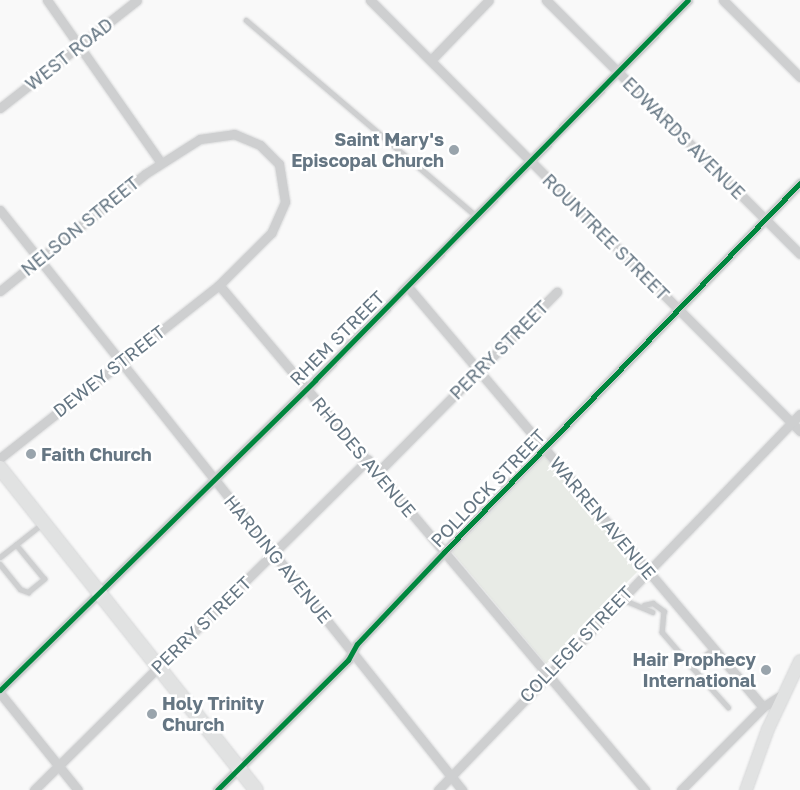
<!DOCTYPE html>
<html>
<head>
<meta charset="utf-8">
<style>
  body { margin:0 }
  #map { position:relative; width:800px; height:790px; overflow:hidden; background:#f9f9f9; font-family:"Golos Text",sans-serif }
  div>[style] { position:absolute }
  .green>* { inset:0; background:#e8ebe6 }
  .roads { filter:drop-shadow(0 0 1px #d5d6d7) drop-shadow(0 0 1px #d5d6d7) }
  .lane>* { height:4.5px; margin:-2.25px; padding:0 2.25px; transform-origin:2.25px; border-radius:2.25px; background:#cecfd0 }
  .street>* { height:9px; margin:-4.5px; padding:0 4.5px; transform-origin:4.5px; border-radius:4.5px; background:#cecfd0 }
  .secondary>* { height:12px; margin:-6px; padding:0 6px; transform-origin:6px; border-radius:6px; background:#e1e2e2 }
  .primary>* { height:14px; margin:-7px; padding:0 7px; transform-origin:7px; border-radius:7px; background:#e1e2e2 }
  .cycleway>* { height:5px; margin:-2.5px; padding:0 2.5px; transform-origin:2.5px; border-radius:2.5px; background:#00873e }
  .dots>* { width:14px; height:14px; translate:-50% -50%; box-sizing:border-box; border:2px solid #fff; border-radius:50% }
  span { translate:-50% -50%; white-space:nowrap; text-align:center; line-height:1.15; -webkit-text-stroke:5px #fff; paint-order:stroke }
  .street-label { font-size:18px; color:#657683 }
  .poi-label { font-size:18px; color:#657683; font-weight:700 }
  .right { translate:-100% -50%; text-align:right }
  .left { translate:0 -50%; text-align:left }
</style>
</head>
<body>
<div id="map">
  <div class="green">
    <i style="clip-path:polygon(545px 456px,640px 569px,546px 664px,452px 552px)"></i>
  </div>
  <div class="roads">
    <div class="lane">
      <i style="left:246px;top:20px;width:302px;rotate:40.4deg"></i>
      <i style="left:0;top:557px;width:53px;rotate:-38.2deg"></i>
      <i style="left:0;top:564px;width:32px;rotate:51deg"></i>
      <i style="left:20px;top:589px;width:9px;rotate:21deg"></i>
      <i style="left:28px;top:592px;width:21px;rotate:-39deg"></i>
      <i style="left:44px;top:579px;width:44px;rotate:-129.5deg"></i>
      <i style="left:622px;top:599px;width:33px;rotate:23deg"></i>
      <i style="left:644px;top:605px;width:9px;rotate:-13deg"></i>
      <i style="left:653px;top:603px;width:14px;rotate:36deg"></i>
      <i style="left:664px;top:611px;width:21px;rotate:95deg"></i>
      <i style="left:662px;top:632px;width:46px;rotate:49.4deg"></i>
      <i style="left:714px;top:649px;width:28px;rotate:141deg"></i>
      <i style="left:692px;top:667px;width:54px;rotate:48deg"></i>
    </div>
    <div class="street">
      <i style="left:47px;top:0;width:199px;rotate:55deg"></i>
      <i style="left:370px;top:0;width:609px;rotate:45.07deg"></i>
      <i style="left:546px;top:0;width:359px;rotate:45deg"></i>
      <i style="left:723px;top:0;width:109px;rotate:45deg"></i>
      <i style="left:431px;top:60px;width:83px;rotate:-46deg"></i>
      <i style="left:0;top:108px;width:174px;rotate:-38.2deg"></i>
      <i style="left:0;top:210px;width:742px;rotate:51.46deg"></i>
      <i style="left:219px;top:285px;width:661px;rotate:49.85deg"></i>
      <i style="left:408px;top:287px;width:550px;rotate:49.79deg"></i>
      <i style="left:0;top:291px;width:186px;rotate:-38.9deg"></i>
      <i style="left:145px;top:174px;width:65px;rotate:-32.5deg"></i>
      <i style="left:200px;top:139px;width:34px;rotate:-8deg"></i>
      <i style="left:234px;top:134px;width:28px;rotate:23deg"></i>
      <i style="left:260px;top:145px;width:27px;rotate:45deg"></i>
      <i style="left:279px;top:164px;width:38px;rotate:81deg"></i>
      <i style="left:285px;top:202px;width:34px;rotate:114deg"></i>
      <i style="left:271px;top:233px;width:74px;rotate:135deg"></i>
      <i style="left:219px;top:285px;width:279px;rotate:141.7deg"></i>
      <i style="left:378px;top:472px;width:254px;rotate:-45.2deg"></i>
      <i style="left:0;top:690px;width:442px;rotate:-44.5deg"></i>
      <i style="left:315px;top:380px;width:532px;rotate:-45.53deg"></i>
      <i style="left:0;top:693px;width:124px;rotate:51.2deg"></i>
      <i style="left:34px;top:790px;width:470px;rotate:-44.7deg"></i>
      <i style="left:217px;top:790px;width:185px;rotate:-44.8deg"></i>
      <i style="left:348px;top:660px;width:18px;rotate:-61deg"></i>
      <i style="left:357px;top:644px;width:127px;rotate:-46.6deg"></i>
      <i style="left:444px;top:552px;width:513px;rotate:-46.03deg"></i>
      <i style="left:438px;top:790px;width:522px;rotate:-46.09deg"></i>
      <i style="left:681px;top:790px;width:117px;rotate:-45.3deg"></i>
      <i style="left:763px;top:707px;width:24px;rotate:-33deg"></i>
    </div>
    <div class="secondary">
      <i style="left:746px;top:790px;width:65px;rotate:-70.2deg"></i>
      <i style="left:768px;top:729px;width:75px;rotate:-64.8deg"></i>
    </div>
    <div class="primary">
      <i style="left:0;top:468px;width:411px;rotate:51.5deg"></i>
    </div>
  </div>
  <div class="cycleway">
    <i style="left:0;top:690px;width:442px;rotate:-44.5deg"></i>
    <i style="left:315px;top:380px;width:532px;rotate:-45.53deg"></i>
    <i style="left:217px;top:790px;width:185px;rotate:-44.8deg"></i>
    <i style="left:348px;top:660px;width:18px;rotate:-61deg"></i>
    <i style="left:357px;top:644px;width:127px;rotate:-46.6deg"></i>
    <i style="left:444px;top:552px;width:513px;rotate:-46.03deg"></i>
  </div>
  <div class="dots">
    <i style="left:454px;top:150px;background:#99a4ac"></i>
    <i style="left:31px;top:454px;background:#99a4ac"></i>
    <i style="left:766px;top:670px;background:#99a4ac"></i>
    <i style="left:152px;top:714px;background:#99a4ac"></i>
  </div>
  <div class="street-label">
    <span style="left:69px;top:54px;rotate:-38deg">WEST ROAD</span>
    <span style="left:684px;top:138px;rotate:45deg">EDWARDS AVENUE</span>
    <span style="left:80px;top:226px;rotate:-39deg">NELSON STREET</span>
    <span style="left:606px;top:237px;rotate:45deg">ROUNTREE STREET</span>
    <span style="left:337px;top:338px;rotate:-45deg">RHEM STREET</span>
    <span style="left:499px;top:350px;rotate:-45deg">PERRY STREET</span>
    <span style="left:109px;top:371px;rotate:-38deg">DEWEY STREET</span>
    <span style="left:364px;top:457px;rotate:50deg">RHODES AVENUE</span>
    <span style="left:488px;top:488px;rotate:-46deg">POLLOCK STREET</span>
    <span style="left:603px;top:518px;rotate:50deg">WARREN AVENUE</span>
    <span style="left:278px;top:559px;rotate:51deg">HARDING AVENUE</span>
    <span style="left:201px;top:625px;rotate:-44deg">PERRY STREET</span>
    <span style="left:576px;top:644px;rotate:-46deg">COLLEGE STREET</span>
  </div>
  <div class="poi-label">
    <span class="right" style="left:444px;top:150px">Saint Mary's<br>Episcopal Church</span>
    <span class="left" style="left:41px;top:454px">Faith Church</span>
    <span class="right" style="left:756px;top:670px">Hair Prophecy<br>International</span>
    <span class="left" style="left:162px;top:714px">Holy Trinity<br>Church</span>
  </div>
</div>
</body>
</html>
